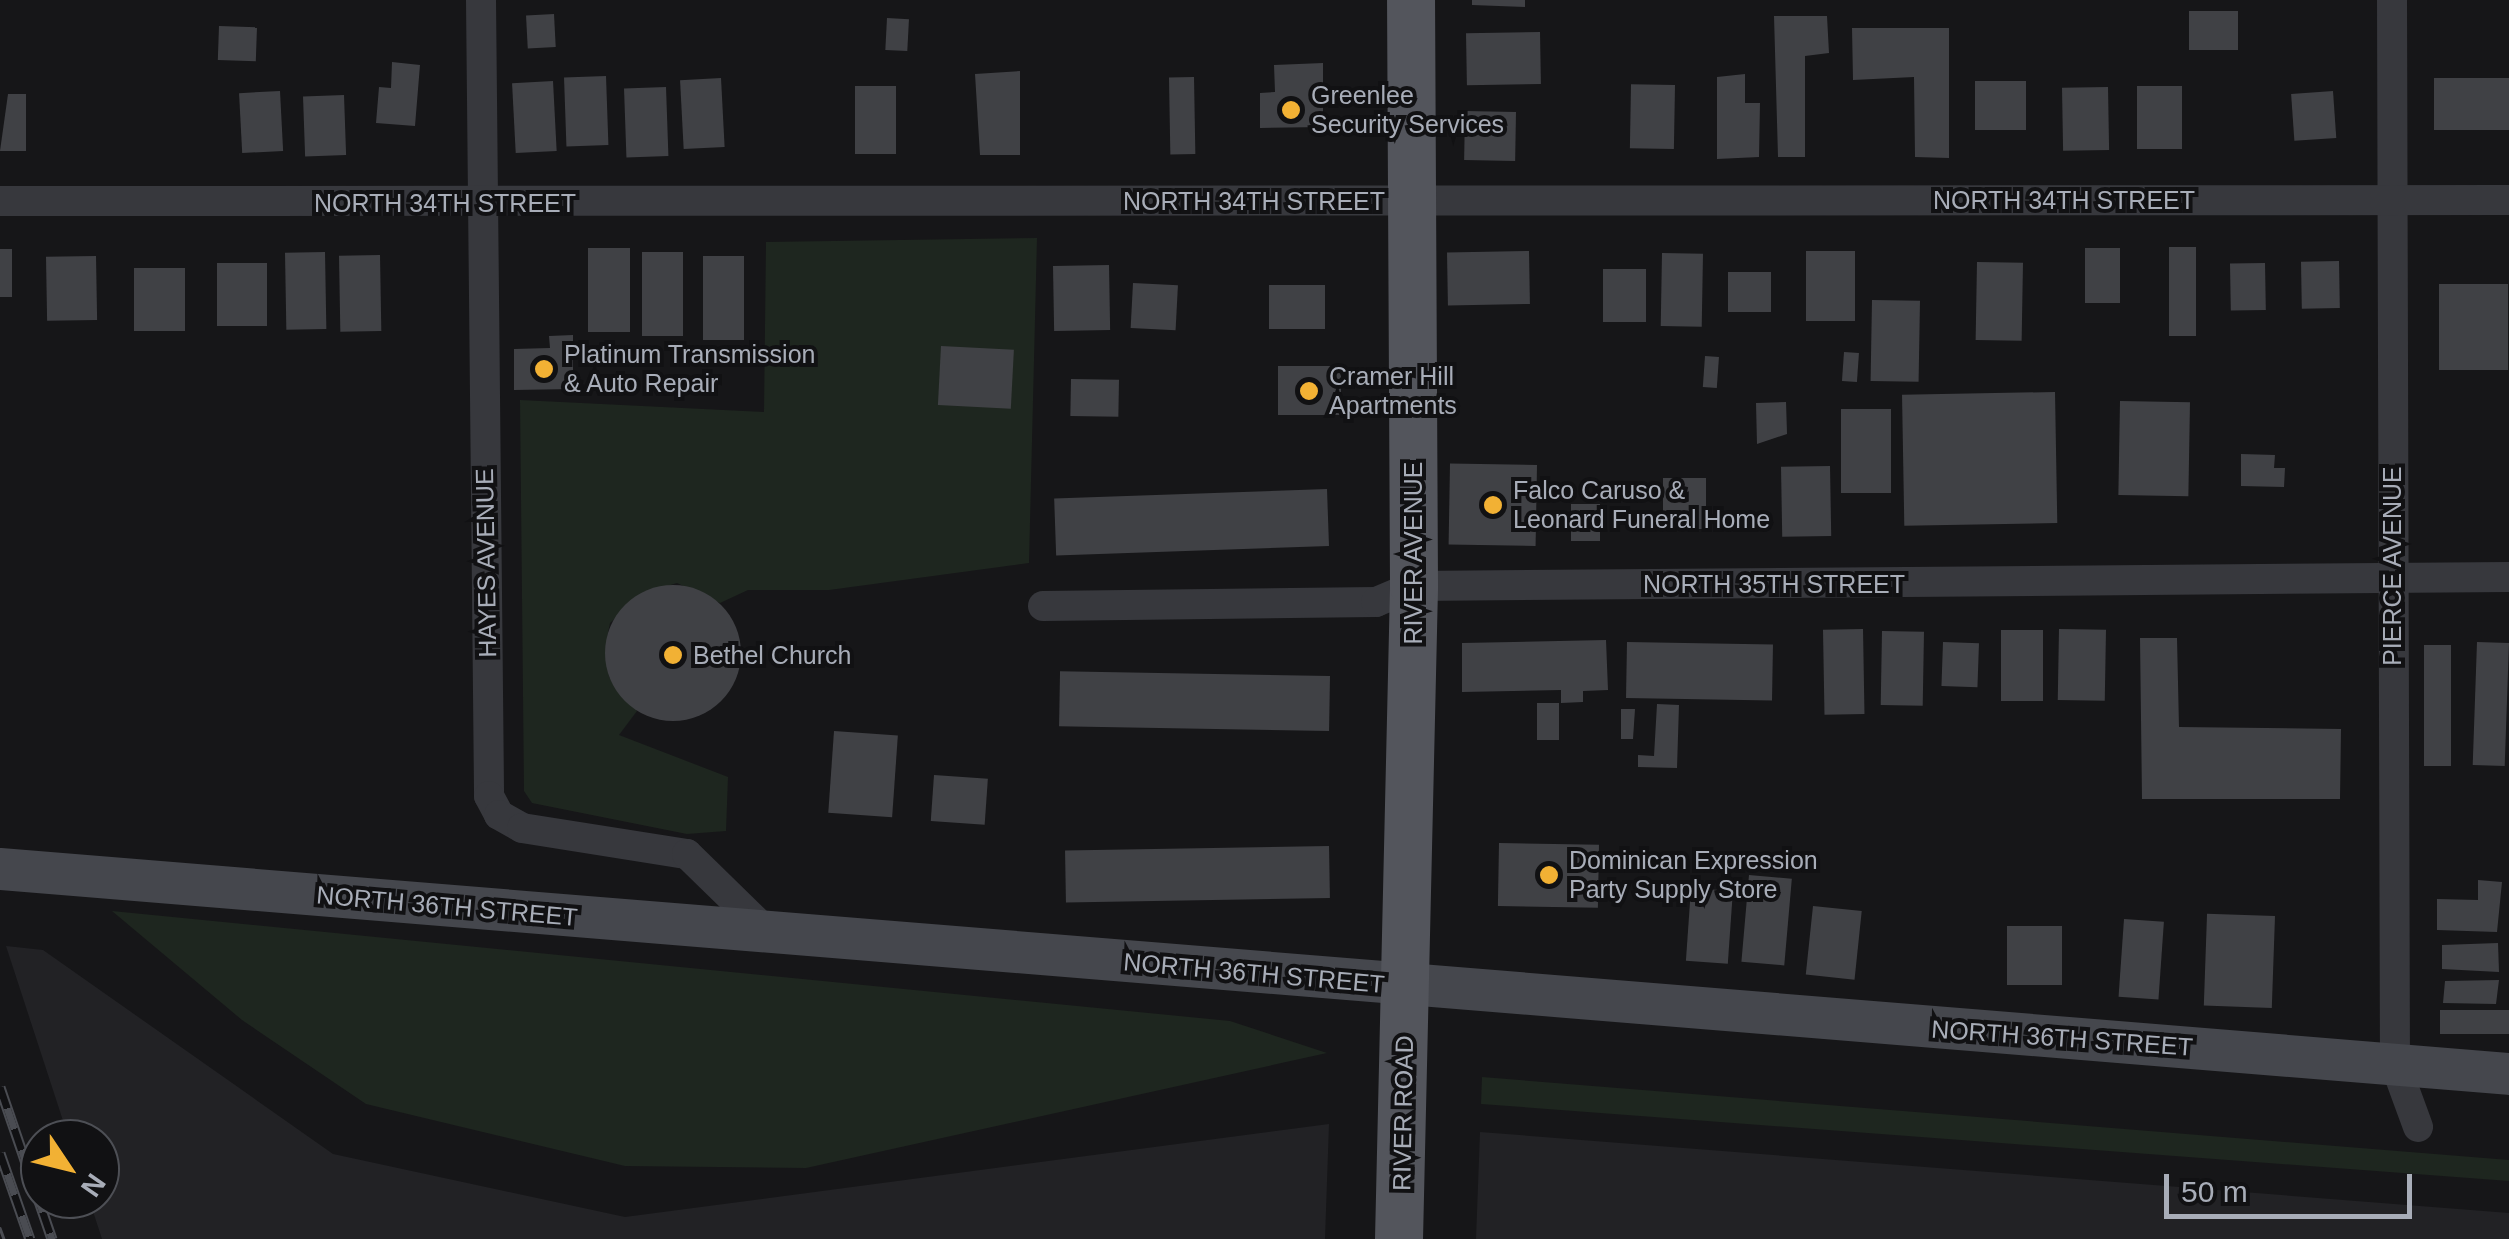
<!DOCTYPE html>
<html>
<head>
<meta charset="utf-8">
<style>
  body { margin:0 }
  #map { position:relative; width:2509px; height:1239px; overflow:hidden; background:#161618; font-family:Arial,sans-serif }
  div>[style] { position:absolute }
  .built>* { inset:0; background:#222225 }
  .green>* { inset:0; background:#1e261f }
  .building>* { inset:0; background:#404145; transform-origin:0 0 }
  .round { border-radius:50% }
  .street>* { height:30px; margin:-15px; padding:0 15px; transform-origin:15px; border-radius:15px; background:#37383d }
  .secondary>* { height:42px; margin:-21px; padding:0 21px; transform-origin:21px; border-radius:21px; background:#45474d }
  .primary>* { height:48px; margin:-24px; padding:0 24px; transform-origin:24px; border-radius:24px; background:#53555c }
  .tram>* { height:2.5px; margin:-1.25px; padding:0 1.25px; transform-origin:1.25px; border-radius:1.25px; background:#4a4c52 }
  .rail>* { height:11px; margin-top:-5.5px; transform-origin:0; background:repeating-linear-gradient(90deg,#111113 0 22px,#4a4c52 0 44px); box-sizing:border-box; border-block:2px solid #4a4c52 }
  .dots>* { width:28px; height:28px; translate:-50% -50%; box-sizing:border-box; border:5px solid #111113; border-radius:50% }
  span { translate:-50% -50%; white-space:nowrap; text-align:center; line-height:1.15; -webkit-text-stroke:8px #111113; paint-order:stroke }
  .poi-label { font-size:25px; color:#a8adb8 }
  .left { translate:0 -50%; text-align:left }
  .street-label { font-size:25px; color:#a8adb8 }
  .north { position:absolute; left:20px; top:1119px; width:100px; height:100px; box-sizing:border-box; background:#111113; border:2px solid #4d4f55; border-radius:50%; rotate:125deg; font-size:28px; font-weight:700; line-height:40px; text-align:center; color:#a8adb8 }
  .north::after { content:''; display:block; margin:auto; width:35px; height:45px; background:#f2b134; clip-path:polygon(50% 0,100% 100%,50% 72%,0 100%) }
  .scale { position:absolute; left:2164px; top:1174px; width:248px; height:45px; box-sizing:border-box; border:5px solid #a8adb8; border-top:0; padding-left:12px; font-size:30px; line-height:35px; white-space:nowrap; color:#a8adb8; -webkit-text-stroke:8px #111113; paint-order:stroke }
</style>
</head>
<body>
<div id="map">
  <div class="built">
    <i style="clip-path:polygon(6px 946px,43px 950px,333px 1154px,625px 1217px,1329px 1124px,1325px 1239px,102px 1239px,89px 1199px,100px 1199px,100px 1139px,69px 1139px)"></i>
    <i style="clip-path:polygon(1480px 1132px,2509px 1213px,2509px 1239px,1476px 1239px)"></i>
  </div>
  <div class="green">
    <i style="clip-path:polygon(1037px 238px,1029px 563px,829px 590px,748px 590px,720px 603px,677px 583px,642px 594px,610px 623px,607px 638px,609px 677px,637px 711px,619px 735px,728px 777px,726px 831px,687px 834px,532px 803px,524px 791px,520px 400px,764px 412px,766px 242px)"></i>
    <i style="clip-path:polygon(112px 911px,1230px 1021px,1327px 1053px,806px 1168px,625px 1166px,366px 1104px,242px 1020px)"></i>
    <i style="clip-path:polygon(1482px 1077px,2509px 1160px,2509px 1181px,1481px 1104px)"></i>
  </div>
  <div class="building">
    <i style="clip-path:polygon(1472px 0,1525px 0,1525px 7px,1472px 5px)"></i>
    <i style="left:2189px;top:11px;width:49px;height:39px"></i>
    <i style="left:554px;top:14px;width:33px;height:28px;rotate:87deg"></i>
    <i style="clip-path:polygon(1774px 16px,1827px 16px,1829px 53px,1805px 56px,1805px 157px,1778px 157px)"></i>
    <i style="left:887px;top:18px;width:22px;height:32px;rotate:3deg"></i>
    <i style="left:219px;top:26px;width:38px;height:34px;rotate:2deg"></i>
    <i style="clip-path:polygon(1852px 28px,1949px 28px,1949px 158px,1915px 157px,1914px 77px,1853px 80px)"></i>
    <i style="left:1540px;top:32px;width:52px;height:74px;rotate:89deg"></i>
    <i style="clip-path:polygon(392px 62px,420px 65px,415px 126px,376px 123px,379px 87px,391px 88px)"></i>
    <i style="clip-path:polygon(1323px 63px,1323px 127px,1260px 128px,1260px 93px,1275px 92px,1274px 65px)"></i>
    <i style="clip-path:polygon(1020px 71px,1020px 155px,980px 155px,975px 74px)"></i>
    <i style="clip-path:polygon(1745px 74px,1745px 103px,1760px 103px,1759px 157px,1717px 159px,1717px 77px)"></i>
    <i style="left:606px;top:76px;width:69px;height:42px;rotate:88deg"></i>
    <i style="left:1194px;top:77px;width:77px;height:25px;rotate:89deg"></i>
    <i style="left:721px;top:78px;width:69px;height:41px;rotate:87deg"></i>
    <i style="left:2434px;top:78px;width:75px;height:52px"></i>
    <i style="left:553px;top:81px;width:70px;height:41px;rotate:87deg"></i>
    <i style="left:1975px;top:81px;width:51px;height:49px"></i>
    <i style="left:1675px;top:85px;width:64px;height:44px;rotate:91deg"></i>
    <i style="left:855px;top:86px;width:41px;height:68px"></i>
    <i style="left:2137px;top:86px;width:45px;height:63px"></i>
    <i style="left:666px;top:87px;width:69px;height:42px;rotate:88deg"></i>
    <i style="left:2108px;top:87px;width:63px;height:46px;rotate:89deg"></i>
    <i style="left:280px;top:91px;width:60px;height:41px;rotate:87deg"></i>
    <i style="left:2333px;top:91px;width:47px;height:42px;rotate:86deg"></i>
    <i style="clip-path:polygon(8px 94px,26px 94px,26px 151px,0 151px)"></i>
    <i style="left:344px;top:95px;width:60px;height:41px;rotate:88deg"></i>
    <i style="left:1465px;top:111px;width:51px;height:49px;rotate:1deg"></i>
    <i style="left:2169px;top:247px;width:27px;height:89px"></i>
    <i style="left:588px;top:248px;width:42px;height:84px"></i>
    <i style="left:2085px;top:248px;width:35px;height:55px"></i>
    <i style="left:0;top:249px;width:12px;height:48px"></i>
    <i style="left:1529px;top:251px;width:53px;height:82px;rotate:89deg"></i>
    <i style="left:1806px;top:251px;width:49px;height:70px"></i>
    <i style="left:325px;top:252px;width:77px;height:40px;rotate:89deg"></i>
    <i style="left:642px;top:252px;width:41px;height:84px"></i>
    <i style="left:1662px;top:253px;width:41px;height:73px;rotate:1deg"></i>
    <i style="left:380px;top:255px;width:76px;height:41px;rotate:89deg"></i>
    <i style="left:96px;top:256px;width:64px;height:50px;rotate:89deg"></i>
    <i style="left:703px;top:256px;width:41px;height:84px"></i>
    <i style="left:2339px;top:261px;width:47px;height:38px;rotate:89deg"></i>
    <i style="left:1977px;top:262px;width:46px;height:78px;rotate:1deg"></i>
    <i style="left:217px;top:263px;width:50px;height:63px"></i>
    <i style="left:2265px;top:263px;width:47px;height:35px;rotate:89deg"></i>
    <i style="left:1109px;top:265px;width:65px;height:56px;rotate:89deg"></i>
    <i style="left:134px;top:268px;width:51px;height:63px"></i>
    <i style="left:1646px;top:269px;width:53px;height:43px;rotate:90deg"></i>
    <i style="left:1728px;top:272px;width:43px;height:40px"></i>
    <i style="left:1133px;top:283px;width:45px;height:45px;rotate:3deg"></i>
    <i style="left:2508px;top:284px;width:86px;height:69px;rotate:90deg"></i>
    <i style="left:1325px;top:285px;width:44px;height:56px;rotate:90deg"></i>
    <i style="left:1872px;top:300px;width:48px;height:81px;rotate:1deg"></i>
    <i style="clip-path:polygon(573px 335px,573px 389px,514px 390px,514px 349px,550px 348px,549px 336px)"></i>
    <i style="left:941px;top:346px;width:73px;height:59px;rotate:3deg"></i>
    <i style="left:1844px;top:352px;width:15px;height:29px;rotate:4deg"></i>
    <i style="left:1705px;top:356px;width:14px;height:31px;rotate:4deg"></i>
    <i style="left:1278px;top:366px;width:63px;height:49px"></i>
    <i style="left:1071px;top:379px;width:48px;height:37px;rotate:1deg"></i>
    <i style="left:2055px;top:392px;width:131px;height:153px;rotate:89deg"></i>
    <i style="left:2120px;top:401px;width:70px;height:94px;rotate:1deg"></i>
    <i style="clip-path:polygon(1786px 402px,1787px 434px,1757px 444px,1756px 403px)"></i>
    <i style="left:1841px;top:409px;width:50px;height:84px"></i>
    <i style="clip-path:polygon(2241px 454px,2275px 455px,2274px 468px,2285px 468px,2284px 487px,2241px 486px)"></i>
    <i style="left:1537px;top:465px;width:81px;height:87px;rotate:91deg"></i>
    <i style="left:1830px;top:466px;width:70px;height:49px;rotate:89deg"></i>
    <i style="left:1663px;top:478px;width:43px;height:51px"></i>
    <i style="left:1327px;top:489px;width:57px;height:273px;rotate:88deg"></i>
    <i style="left:1571px;top:504px;width:29px;height:37px"></i>
    <i class="round" style="left:605px;top:585px;width:136px;height:136px"></i>
    <i style="left:1863px;top:629px;width:85px;height:40px;rotate:89deg"></i>
    <i style="left:2059px;top:629px;width:47px;height:71px;rotate:1deg"></i>
    <i style="left:2001px;top:630px;width:42px;height:71px"></i>
    <i style="left:1882px;top:631px;width:42px;height:74px;rotate:1deg"></i>
    <i style="clip-path:polygon(2140px 638px,2177px 638px,2179px 727px,2341px 729px,2340px 799px,2142px 799px)"></i>
    <i style="clip-path:polygon(1606px 640px,1608px 690px,1583px 691px,1583px 702px,1561px 703px,1561px 690px,1462px 692px,1462px 643px)"></i>
    <i style="left:1627px;top:642px;width:146px;height:56px;rotate:1deg"></i>
    <i style="left:1943px;top:642px;width:36px;height:44px;rotate:2deg"></i>
    <i style="left:2477px;top:642px;width:32px;height:123px;rotate:2deg"></i>
    <i style="left:2424px;top:645px;width:27px;height:121px"></i>
    <i style="left:1330px;top:676px;width:55px;height:270px;rotate:91deg"></i>
    <i style="left:1537px;top:703px;width:22px;height:37px"></i>
    <i style="clip-path:polygon(1657px 704px,1679px 705px,1677px 768px,1638px 767px,1638px 755px,1654px 756px)"></i>
    <i style="clip-path:polygon(1621px 709px,1635px 709px,1633px 739px,1621px 739px)"></i>
    <i style="left:834px;top:731px;width:64px;height:82px;rotate:4deg"></i>
    <i style="left:934px;top:775px;width:54px;height:46px;rotate:4deg"></i>
    <i style="left:1499px;top:843px;width:100px;height:63px;rotate:1deg"></i>
    <i style="left:1329px;top:846px;width:52px;height:264px;rotate:89deg"></i>
    <i style="left:1749px;top:875px;width:43px;height:87px;rotate:5deg"></i>
    <i style="clip-path:polygon(2478px 880px,2502px 882px,2497px 932px,2437px 930px,2437px 899px,2478px 900px)"></i>
    <i style="left:1691px;top:888px;width:42px;height:73px;rotate:4deg"></i>
    <i style="left:1813px;top:906px;width:49px;height:69px;rotate:6deg"></i>
    <i style="left:2275px;top:916px;width:92px;height:68px;rotate:92deg"></i>
    <i style="left:2124px;top:919px;width:40px;height:78px;rotate:4deg"></i>
    <i style="left:2007px;top:926px;width:55px;height:59px"></i>
    <i style="clip-path:polygon(2498px 943px,2499px 972px,2442px 969px,2442px 945px)"></i>
    <i style="clip-path:polygon(2499px 980px,2496px 1004px,2443px 1003px,2445px 981px)"></i>
    <i style="left:2509px;top:1010px;width:24px;height:69px;rotate:90deg"></i>
  </div>
  <div class="street">
    <i style="left:481px;top:0;width:796px;rotate:89.42deg"></i>
    <i style="left:489px;top:796px;width:21px;rotate:62deg"></i>
    <i style="left:499px;top:815px;width:26px;rotate:29deg"></i>
    <i style="left:522px;top:828px;width:167px;rotate:9deg"></i>
    <i style="left:687px;top:854px;width:115px;rotate:44.3deg"></i>
    <i style="left:2392px;top:0;width:1064px;rotate:89.84deg"></i>
    <i style="left:2395px;top:1064px;width:67px;rotate:69.9deg"></i>
    <i style="left:0;top:201px;width:2509px;rotate:-0.02deg"></i>
    <i style="left:1043px;top:606px;width:333px;rotate:-0.7deg"></i>
    <i style="left:1376px;top:602px;width:41px;rotate:-22.8deg"></i>
    <i style="left:1414px;top:586px;width:1095px;rotate:-0.47deg"></i>
  </div>
  <div class="secondary">
    <i style="left:0;top:869px;width:2517px;rotate:4.67deg"></i>
  </div>
  <div class="primary">
    <i style="left:1399px;top:1239px;width:653px;rotate:-88.68deg"></i>
    <i style="left:1414px;top:586px;width:586px;rotate:-90.29deg"></i>
  </div>
  <div class="tram">
    <i style="left:0;top:1228px;width:12px;rotate:70deg"></i>
  </div>
  <div class="rail">
    <i style="left:0;top:1087px;width:161px;rotate:71.1deg"></i>
    <i style="left:0;top:1153px;width:91px;rotate:70.8deg"></i>
  </div>
  <div class="dots">
    <i style="left:1291px;top:110px;background:#f2b134"></i>
    <i style="left:544px;top:369px;background:#f2b134"></i>
    <i style="left:1309px;top:391px;background:#f2b134"></i>
    <i style="left:1493px;top:505px;background:#f2b134"></i>
    <i style="left:673px;top:655px;background:#f2b134"></i>
    <i style="left:1549px;top:875px;background:#f2b134"></i>
  </div>
  <div class="poi-label">
    <span class="left" style="left:1311px;top:110px">Greenlee<br>Security Services</span>
    <span class="left" style="left:564px;top:369px">Platinum Transmission<br>&amp; Auto Repair</span>
    <span class="left" style="left:1329px;top:391px">Cramer Hill<br>Apartments</span>
    <span class="left" style="left:1513px;top:505px">Falco Caruso &amp;<br>Leonard Funeral Home</span>
    <span class="left" style="left:693px;top:655px">Bethel Church</span>
    <span class="left" style="left:1569px;top:875px">Dominican Expression<br>Party Supply Store</span>
  </div>
  <div class="street-label">
    <span style="left:2064px;top:200px">NORTH 34TH STREET</span>
    <span style="left:1254px;top:201px">NORTH 34TH STREET</span>
    <span style="left:445px;top:203px">NORTH 34TH STREET</span>
    <span style="left:1413px;top:553px;rotate:-90deg">RIVER AVENUE</span>
    <span style="left:486px;top:563px;rotate:-91deg">HAYES AVENUE</span>
    <span style="left:2392px;top:566px;rotate:-90deg">PIERCE AVENUE</span>
    <span style="left:1774px;top:584px">NORTH 35TH STREET</span>
    <span style="left:447px;top:906px;rotate:5deg">NORTH 36TH STREET</span>
    <span style="left:1254px;top:973px;rotate:5deg">NORTH 36TH STREET</span>
    <span style="left:2062px;top:1038px;rotate:4deg">NORTH 36TH STREET</span>
    <span style="left:1403px;top:1113px;rotate:-89deg">RIVER ROAD</span>
  </div>
  <div class="north">N</div>
  <div class="scale">50 m</div>
</div>
</body>
</html>
